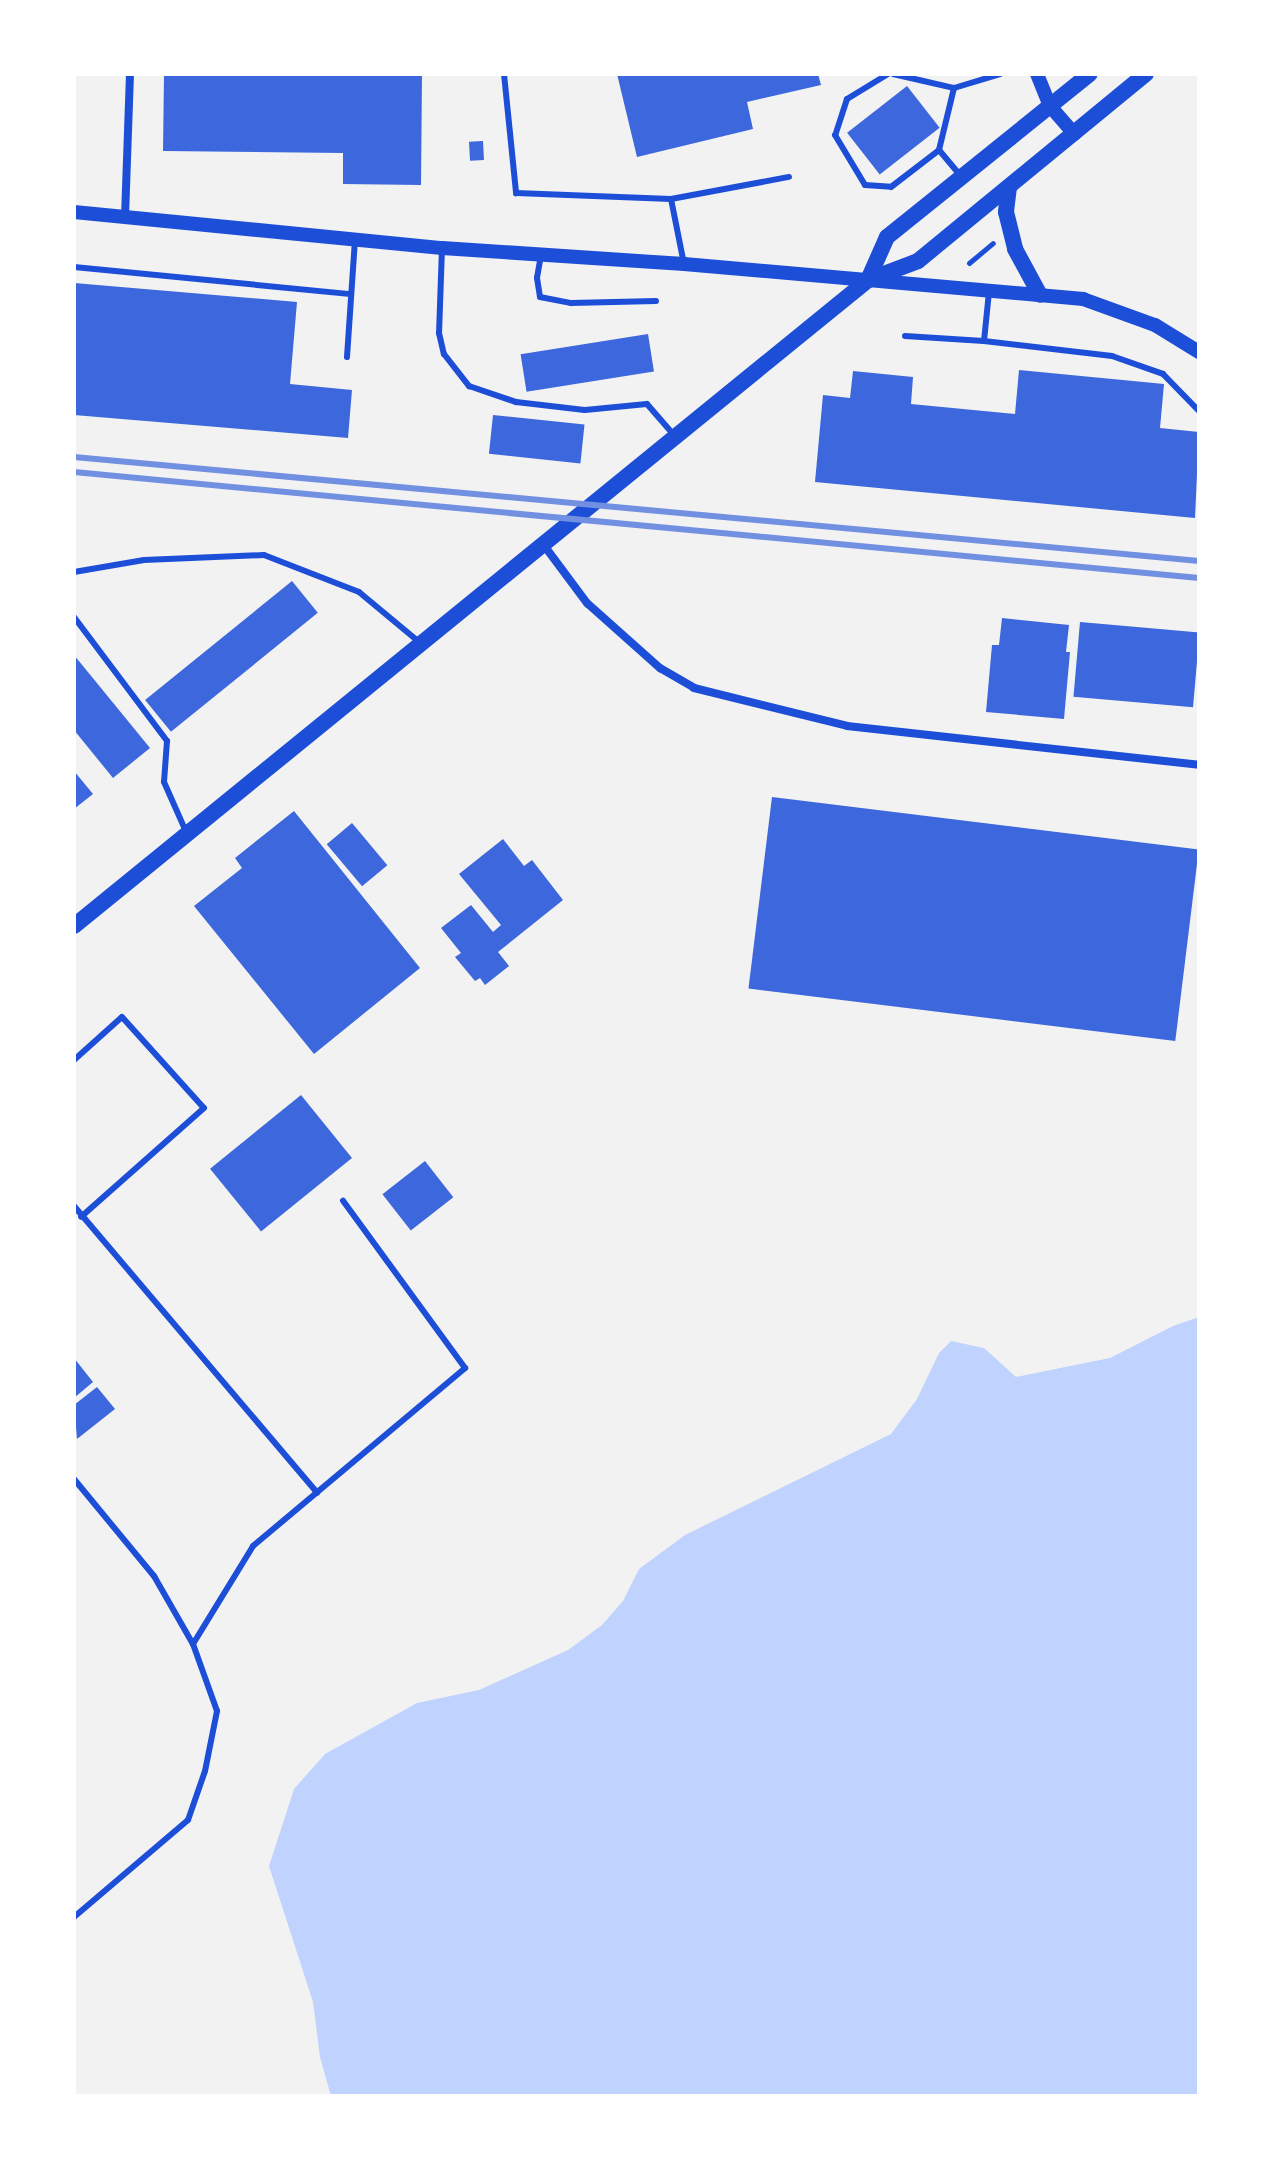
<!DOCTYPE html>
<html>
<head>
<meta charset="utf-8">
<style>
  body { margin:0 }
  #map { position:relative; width:1273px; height:2170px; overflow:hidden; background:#f2f2f2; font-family:"DejaVu Sans",sans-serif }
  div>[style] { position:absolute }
  .water>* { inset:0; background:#bfd3fe }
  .building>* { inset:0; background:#3d67dc; transform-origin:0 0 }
  .path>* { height:5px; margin:-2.5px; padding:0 2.5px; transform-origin:2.5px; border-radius:2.5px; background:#1d4ed8 }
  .service>* { height:6px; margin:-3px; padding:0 3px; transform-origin:3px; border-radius:3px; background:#1d4ed8 }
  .minor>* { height:8px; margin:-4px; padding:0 4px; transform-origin:4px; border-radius:4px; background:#1d4ed8 }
  .tertiary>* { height:14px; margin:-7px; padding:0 7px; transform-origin:7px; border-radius:7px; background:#1d4ed8 }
  .secondary>* { height:16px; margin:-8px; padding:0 8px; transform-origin:8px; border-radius:8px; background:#1d4ed8 }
  .rail>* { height:6px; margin:-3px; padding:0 3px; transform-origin:3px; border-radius:3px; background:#7290e2 }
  span { translate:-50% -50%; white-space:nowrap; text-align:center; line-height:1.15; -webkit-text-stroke:8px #fff; paint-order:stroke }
  .frame { position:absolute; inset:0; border:76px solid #fff; pointer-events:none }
</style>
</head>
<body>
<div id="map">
  <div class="water">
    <i style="clip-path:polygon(1199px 1317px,1199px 2096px,331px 2096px,320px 2057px,313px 2002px,269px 1866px,294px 1789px,325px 1754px,417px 1703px,479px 1690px,568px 1650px,602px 1625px,623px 1601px,639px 1569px,685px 1535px,891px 1434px,917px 1399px,939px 1353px,951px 1341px,984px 1348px,1016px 1377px,1110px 1358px,1173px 1326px)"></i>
  </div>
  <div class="building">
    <i style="clip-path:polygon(164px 74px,422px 74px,421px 185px,343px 184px,343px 153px,163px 151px)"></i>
    <i style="clip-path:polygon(617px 74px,818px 74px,821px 85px,747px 102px,753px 129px,637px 157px)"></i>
    <i style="left:907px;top:86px;width:53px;height:76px;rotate:52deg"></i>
    <i style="left:483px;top:141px;width:19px;height:14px;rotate:87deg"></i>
    <i style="clip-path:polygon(74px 283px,297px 302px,290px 384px,352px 390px,348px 438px,74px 415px)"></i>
    <i style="left:648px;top:334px;width:38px;height:129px;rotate:81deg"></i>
    <i style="clip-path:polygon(1019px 370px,1164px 384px,1160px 428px,1199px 432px,1195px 518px,815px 482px,823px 395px,850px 398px,853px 371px,913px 377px,911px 404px,1015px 414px)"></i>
    <i style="left:493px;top:415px;width:92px;height:39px;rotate:6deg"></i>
    <i style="left:292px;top:581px;width:41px;height:189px;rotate:51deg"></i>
    <i style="clip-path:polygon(1002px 618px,1069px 625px,1066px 652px,1070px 652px,1064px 719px,986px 712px,992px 645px,999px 645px)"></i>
    <i style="left:1080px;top:622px;width:120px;height:75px;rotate:5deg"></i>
    <i style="clip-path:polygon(74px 655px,150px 748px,113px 778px,74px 730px)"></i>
    <i style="clip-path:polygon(74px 771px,93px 794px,74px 809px)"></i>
    <i style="left:772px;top:797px;width:430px;height:193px;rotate:7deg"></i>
    <i style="clip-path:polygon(294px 811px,420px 968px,314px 1054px,194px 906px,242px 868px,235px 858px)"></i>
    <i style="left:352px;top:823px;width:55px;height:33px;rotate:50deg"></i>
    <i style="clip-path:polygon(503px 839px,524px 866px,532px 860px,563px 900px,498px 952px,509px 966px,485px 985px,480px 978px,475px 981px,455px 957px,461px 953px,441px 928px,471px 905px,493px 932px,501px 925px,459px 874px)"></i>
    <i style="left:301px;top:1095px;width:81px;height:117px;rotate:51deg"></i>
    <i style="left:425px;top:1161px;width:46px;height:54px;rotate:52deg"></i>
    <i style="clip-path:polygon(74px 1358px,93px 1382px,74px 1398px)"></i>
    <i style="clip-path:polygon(97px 1387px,115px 1409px,77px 1439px,74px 1405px)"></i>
  </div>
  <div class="path">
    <i style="left:969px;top:263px;width:31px;rotate:-40deg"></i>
  </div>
  <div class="service">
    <i style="left:504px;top:74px;width:120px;rotate:84.2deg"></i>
    <i style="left:516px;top:193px;width:155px;rotate:2.2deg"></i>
    <i style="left:888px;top:74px;width:48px;rotate:148.6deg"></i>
    <i style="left:847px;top:99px;width:38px;rotate:108deg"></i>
    <i style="left:835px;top:135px;width:58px;rotate:59deg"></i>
    <i style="left:865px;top:185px;width:26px;rotate:4deg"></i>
    <i style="left:891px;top:187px;width:61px;rotate:-37.6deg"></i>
    <i style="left:939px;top:150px;width:64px;rotate:-76.4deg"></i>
    <i style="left:893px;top:74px;width:63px;rotate:12.9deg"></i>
    <i style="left:954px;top:88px;width:48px;rotate:-16.9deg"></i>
    <i style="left:939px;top:150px;width:33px;rotate:50deg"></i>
    <i style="left:442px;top:248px;width:85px;rotate:92deg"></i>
    <i style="left:439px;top:333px;width:22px;rotate:77deg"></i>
    <i style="left:444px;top:354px;width:41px;rotate:52deg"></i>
    <i style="left:469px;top:386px;width:50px;rotate:18.8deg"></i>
    <i style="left:516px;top:402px;width:69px;rotate:6.6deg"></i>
    <i style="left:585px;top:410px;width:62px;rotate:-5.5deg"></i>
    <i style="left:647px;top:404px;width:40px;rotate:49deg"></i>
    <i style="left:541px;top:255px;width:23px;rotate:100deg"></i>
    <i style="left:537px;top:278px;width:19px;rotate:81deg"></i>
    <i style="left:540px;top:297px;width:32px;rotate:11deg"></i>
    <i style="left:571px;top:303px;width:85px;rotate:-1.3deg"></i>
    <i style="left:684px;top:264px;width:66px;rotate:-101.3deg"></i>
    <i style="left:671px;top:199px;width:120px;rotate:-10.6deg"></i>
    <i style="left:74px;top:267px;width:278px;rotate:5.6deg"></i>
    <i style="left:905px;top:336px;width:79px;rotate:3.6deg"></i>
    <i style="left:984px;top:341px;width:129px;rotate:6.7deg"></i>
    <i style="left:1112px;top:356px;width:54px;rotate:19.4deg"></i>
    <i style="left:1163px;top:374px;width:52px;rotate:45.8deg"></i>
    <i style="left:984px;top:341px;width:49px;rotate:-84.2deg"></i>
    <i style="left:347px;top:357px;width:118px;rotate:-86.1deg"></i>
    <i style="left:74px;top:572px;width:71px;rotate:-9.7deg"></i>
    <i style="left:144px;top:560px;width:120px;rotate:-2.4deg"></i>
    <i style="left:264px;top:555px;width:102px;rotate:21.3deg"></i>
    <i style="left:359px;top:592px;width:77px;rotate:39.7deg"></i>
    <i style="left:74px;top:617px;width:155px;rotate:53.1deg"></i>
    <i style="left:167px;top:741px;width:41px;rotate:94.2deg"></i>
    <i style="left:164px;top:782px;width:57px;rotate:66.1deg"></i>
    <i style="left:74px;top:1060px;width:64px;rotate:-41.9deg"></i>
    <i style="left:122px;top:1017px;width:122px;rotate:48deg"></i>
    <i style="left:204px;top:1108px;width:164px;rotate:138.5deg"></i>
    <i style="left:74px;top:1206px;width:376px;rotate:49.7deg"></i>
    <i style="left:74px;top:1479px;width:126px;rotate:50.5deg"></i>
    <i style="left:154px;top:1576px;width:78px;rotate:60.2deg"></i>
    <i style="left:193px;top:1644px;width:71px;rotate:70.3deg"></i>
    <i style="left:217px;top:1711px;width:61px;rotate:101.3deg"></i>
    <i style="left:205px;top:1771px;width:52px;rotate:109.1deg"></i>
    <i style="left:188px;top:1820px;width:150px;rotate:139.6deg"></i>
    <i style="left:193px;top:1644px;width:115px;rotate:-58.5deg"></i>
    <i style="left:253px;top:1546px;width:277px;rotate:-40deg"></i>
    <i style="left:465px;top:1368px;width:207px;rotate:-126.1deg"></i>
  </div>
  <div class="minor">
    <i style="left:125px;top:217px;width:143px;rotate:-88deg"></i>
    <i style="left:543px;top:544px;width:74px;rotate:53.3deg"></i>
    <i style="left:587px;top:603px;width:98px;rotate:41.7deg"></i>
    <i style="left:660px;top:668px;width:39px;rotate:30deg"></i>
    <i style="left:694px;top:688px;width:158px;rotate:13.9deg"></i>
    <i style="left:847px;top:726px;width:354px;rotate:6.3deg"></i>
  </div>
  <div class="tertiary">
    <i style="left:1037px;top:74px;width:35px;rotate:68deg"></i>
    <i style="left:1050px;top:106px;width:37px;rotate:49deg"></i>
    <i style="left:74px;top:212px;width:370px;rotate:5.6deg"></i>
    <i style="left:442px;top:248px;width:243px;rotate:3.8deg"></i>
    <i style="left:684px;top:264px;width:401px;rotate:5deg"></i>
    <i style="left:1083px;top:299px;width:77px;rotate:19.9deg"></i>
    <i style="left:1155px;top:325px;width:52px;rotate:31.5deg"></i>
  </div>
  <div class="secondary">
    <i style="left:1009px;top:187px;width:25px;rotate:97deg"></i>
    <i style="left:1006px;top:212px;width:38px;rotate:76deg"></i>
    <i style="left:1015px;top:249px;width:52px;rotate:61.5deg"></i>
    <i style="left:868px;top:280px;width:47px;rotate:-66.2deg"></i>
    <i style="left:887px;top:237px;width:260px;rotate:-38.8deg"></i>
    <i style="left:74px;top:926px;width:1024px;rotate:-39.13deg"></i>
    <i style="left:868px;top:280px;width:53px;rotate:-20.8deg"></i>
    <i style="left:918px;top:261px;width:295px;rotate:-39.4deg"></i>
  </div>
  <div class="rail">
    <i style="left:74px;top:457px;width:1130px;rotate:5.28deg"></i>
    <i style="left:74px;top:472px;width:1130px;rotate:5.38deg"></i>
  </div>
  <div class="frame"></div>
</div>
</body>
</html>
